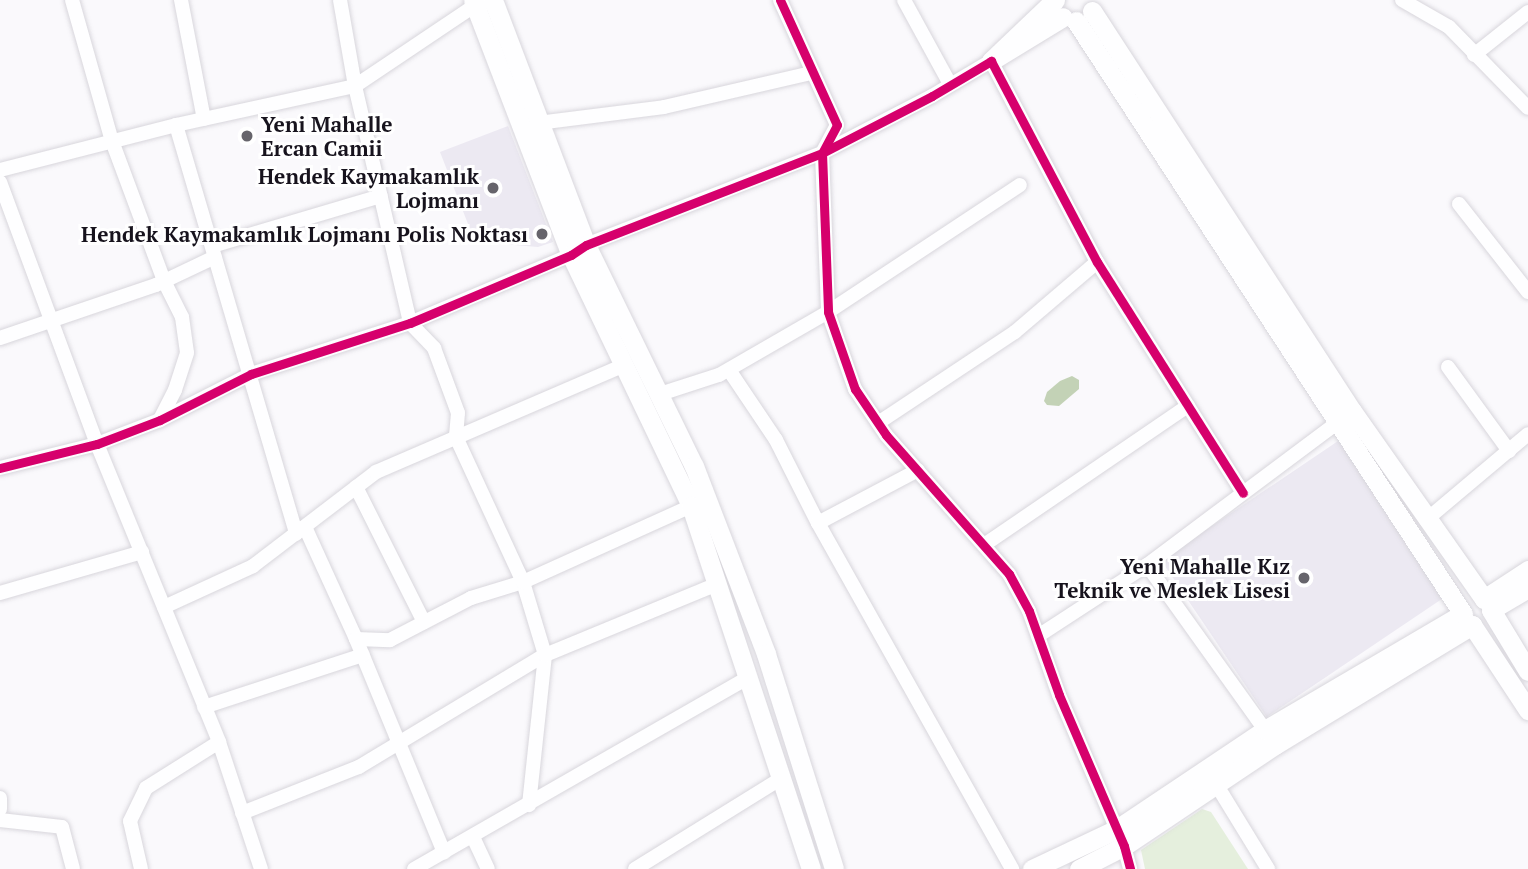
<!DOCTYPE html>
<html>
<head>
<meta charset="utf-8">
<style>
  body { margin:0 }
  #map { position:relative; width:1528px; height:869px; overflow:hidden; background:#faf9fc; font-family:"PT Serif",serif }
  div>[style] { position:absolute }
  .built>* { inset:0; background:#ece9f2; transform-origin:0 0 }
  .green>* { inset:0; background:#e5efdd }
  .water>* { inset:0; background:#c3d2b6 }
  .roads { filter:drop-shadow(0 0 2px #d8d6dc) drop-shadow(0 0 2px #d8d6dc) }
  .minor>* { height:14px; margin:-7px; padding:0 7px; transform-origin:7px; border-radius:7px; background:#fefeff }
  .secondary>* { height:19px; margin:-9.5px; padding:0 9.5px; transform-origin:9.5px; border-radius:9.5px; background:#fefeff }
  .cycleway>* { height:9px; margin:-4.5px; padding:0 4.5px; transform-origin:4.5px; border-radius:4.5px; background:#d6006c }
  .dots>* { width:19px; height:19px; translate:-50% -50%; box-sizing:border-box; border:4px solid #fff; border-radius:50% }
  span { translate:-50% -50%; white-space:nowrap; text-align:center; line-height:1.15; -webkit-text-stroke:6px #fff; paint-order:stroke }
  .poi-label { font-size:21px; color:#17131d; font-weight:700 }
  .left { translate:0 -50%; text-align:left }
  .right { translate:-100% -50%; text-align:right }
</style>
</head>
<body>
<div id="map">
  <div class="built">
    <i style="clip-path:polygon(508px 126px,553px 242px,538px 247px,475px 242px,440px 152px)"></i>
    <i style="left:1341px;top:439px;width:189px;height:217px;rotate:56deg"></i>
  </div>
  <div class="green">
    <i style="clip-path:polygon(1202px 809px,1211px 812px,1248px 869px,1145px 869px,1141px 850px)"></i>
  </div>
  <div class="water">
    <i style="clip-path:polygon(1072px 376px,1079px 380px,1079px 389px,1059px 406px,1047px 405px,1044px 401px,1047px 392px,1060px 381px)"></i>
  </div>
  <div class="roads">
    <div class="minor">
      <i style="left:72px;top:0;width:147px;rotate:74.2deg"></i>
      <i style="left:112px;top:141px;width:149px;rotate:69.6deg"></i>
      <i style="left:164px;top:281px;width:40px;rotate:63.4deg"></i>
      <i style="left:182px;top:317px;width:36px;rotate:82deg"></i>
      <i style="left:187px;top:353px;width:39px;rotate:108deg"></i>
      <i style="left:175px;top:390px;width:34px;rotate:117deg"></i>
      <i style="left:181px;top:0;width:121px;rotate:79.1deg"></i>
      <i style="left:340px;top:0;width:87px;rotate:80.1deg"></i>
      <i style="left:355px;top:86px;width:243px;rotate:76.9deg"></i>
      <i style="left:410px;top:323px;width:35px;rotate:46deg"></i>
      <i style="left:434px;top:348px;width:69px;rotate:69.7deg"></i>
      <i style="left:458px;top:413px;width:24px;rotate:95deg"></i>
      <i style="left:456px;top:437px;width:160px;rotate:65.2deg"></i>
      <i style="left:523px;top:582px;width:76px;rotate:73.2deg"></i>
      <i style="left:545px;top:655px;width:151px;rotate:96.1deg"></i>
      <i style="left:780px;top:0;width:137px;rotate:65.5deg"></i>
      <i style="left:837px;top:125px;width:32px;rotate:118deg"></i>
      <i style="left:822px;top:153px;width:159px;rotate:87.8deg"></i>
      <i style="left:828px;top:312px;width:82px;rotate:70.7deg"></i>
      <i style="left:855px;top:389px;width:55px;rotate:56deg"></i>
      <i style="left:886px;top:435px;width:186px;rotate:48.5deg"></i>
      <i style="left:1009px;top:574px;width:42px;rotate:61.6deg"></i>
      <i style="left:1029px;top:611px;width:89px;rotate:70.3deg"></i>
      <i style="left:1059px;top:695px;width:164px;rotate:66.7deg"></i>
      <i style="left:1124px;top:846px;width:24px;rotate:75deg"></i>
      <i style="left:904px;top:0;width:96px;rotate:61.3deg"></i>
      <i style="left:1402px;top:0;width:54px;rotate:29.9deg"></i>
      <i style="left:1449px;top:27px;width:113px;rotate:45.7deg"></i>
      <i style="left:1474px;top:55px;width:69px;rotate:-38.5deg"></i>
      <i style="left:538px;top:123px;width:127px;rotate:-7.2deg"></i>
      <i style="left:664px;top:107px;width:151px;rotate:-13deg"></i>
      <i style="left:176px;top:125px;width:426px;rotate:73.6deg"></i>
      <i style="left:0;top:170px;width:182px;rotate:-14.3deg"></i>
      <i style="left:176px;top:125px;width:183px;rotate:-12.3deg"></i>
      <i style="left:355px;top:86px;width:143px;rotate:-33.9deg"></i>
      <i style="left:474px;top:6px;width:8px;rotate:-14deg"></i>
      <i style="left:0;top:182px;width:279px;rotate:69.7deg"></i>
      <i style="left:97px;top:444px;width:322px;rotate:67.7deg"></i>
      <i style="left:219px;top:742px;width:134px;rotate:71.7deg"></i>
      <i style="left:1459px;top:204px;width:112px;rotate:51.9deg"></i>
      <i style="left:212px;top:246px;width:176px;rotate:-16.5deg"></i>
      <i style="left:0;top:338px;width:165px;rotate:-18.8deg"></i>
      <i style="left:156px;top:285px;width:65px;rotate:-25.4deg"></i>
      <i style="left:1448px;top:367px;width:104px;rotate:54deg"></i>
      <i style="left:729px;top:370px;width:84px;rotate:56.1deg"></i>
      <i style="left:776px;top:440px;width:93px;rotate:63.2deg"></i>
      <i style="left:818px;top:523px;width:397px;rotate:60.7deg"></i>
      <i style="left:660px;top:394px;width:62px;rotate:-17.9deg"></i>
      <i style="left:719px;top:375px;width:126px;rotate:-30deg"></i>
      <i style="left:828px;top:312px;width:230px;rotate:-33.5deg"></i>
      <i style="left:878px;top:423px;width:164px;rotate:-33.6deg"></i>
      <i style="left:1015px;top:332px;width:108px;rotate:-40.5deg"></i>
      <i style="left:0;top:468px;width:100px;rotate:-13.9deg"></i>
      <i style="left:97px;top:444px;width:67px;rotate:-20.9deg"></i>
      <i style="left:160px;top:420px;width:102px;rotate:-26.8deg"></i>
      <i style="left:251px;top:374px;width:167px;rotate:-17.8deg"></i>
      <i style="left:410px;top:323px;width:175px;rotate:-22.9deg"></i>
      <i style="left:571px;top:255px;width:18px;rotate:-34deg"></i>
      <i style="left:586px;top:245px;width:253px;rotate:-21.3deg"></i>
      <i style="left:822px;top:153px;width:124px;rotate:-27.4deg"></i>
      <i style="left:932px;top:96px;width:69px;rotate:-30.7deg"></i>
      <i style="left:991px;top:61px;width:227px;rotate:62.2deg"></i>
      <i style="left:1097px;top:262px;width:273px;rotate:57.7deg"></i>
      <i style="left:356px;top:487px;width:151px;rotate:63.3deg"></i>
      <i style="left:1426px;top:520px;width:133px;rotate:-40.1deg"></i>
      <i style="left:818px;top:523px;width:113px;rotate:-27.9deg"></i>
      <i style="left:305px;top:527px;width:123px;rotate:65.5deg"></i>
      <i style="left:356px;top:639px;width:34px;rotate:2deg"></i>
      <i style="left:390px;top:640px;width:91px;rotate:-27.4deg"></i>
      <i style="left:471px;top:598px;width:54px;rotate:-17.1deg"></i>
      <i style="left:523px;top:582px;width:184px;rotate:-24.3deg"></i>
      <i style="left:984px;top:545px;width:247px;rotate:-34.3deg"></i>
      <i style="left:1147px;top:565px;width:239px;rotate:-36.8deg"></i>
      <i style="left:0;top:593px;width:148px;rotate:-16.1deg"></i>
      <i style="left:164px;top:607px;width:98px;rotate:-24.7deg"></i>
      <i style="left:253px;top:566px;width:155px;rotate:-37.4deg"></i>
      <i style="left:376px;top:472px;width:268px;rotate:-23.3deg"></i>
      <i style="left:1038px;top:636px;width:130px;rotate:-33.1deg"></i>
      <i style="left:1147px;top:565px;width:203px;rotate:54.4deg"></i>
      <i style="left:356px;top:639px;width:231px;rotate:67.6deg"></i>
      <i style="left:204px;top:707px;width:167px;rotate:-18.1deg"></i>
      <i style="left:1216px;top:784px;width:100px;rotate:58.5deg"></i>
      <i style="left:0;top:798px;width:11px;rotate:90deg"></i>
      <i style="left:242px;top:813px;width:126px;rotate:-21.5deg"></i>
      <i style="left:359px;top:767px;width:217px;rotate:-31.1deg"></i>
      <i style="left:545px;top:655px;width:184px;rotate:-22.4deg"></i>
      <i style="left:0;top:820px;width:62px;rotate:6.4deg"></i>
      <i style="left:62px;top:827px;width:43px;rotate:75.3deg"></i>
      <i style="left:473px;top:837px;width:35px;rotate:65deg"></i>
      <i style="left:141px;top:869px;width:49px;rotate:-102.9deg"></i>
      <i style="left:130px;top:821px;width:37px;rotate:-64deg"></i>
      <i style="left:146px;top:788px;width:86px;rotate:-32.2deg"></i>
      <i style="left:414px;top:869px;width:386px;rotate:-29.8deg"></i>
      <i style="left:635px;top:869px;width:171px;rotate:-31.8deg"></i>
    </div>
    <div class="secondary">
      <i style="left:473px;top:0;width:273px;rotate:69deg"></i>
      <i style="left:571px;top:255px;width:278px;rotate:64.4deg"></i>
      <i style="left:691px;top:506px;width:382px;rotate:71.7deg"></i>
      <i style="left:493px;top:0;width:262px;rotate:69.2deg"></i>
      <i style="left:586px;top:245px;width:246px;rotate:64deg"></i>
      <i style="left:694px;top:466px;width:201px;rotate:69deg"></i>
      <i style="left:766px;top:654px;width:225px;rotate:72.4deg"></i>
      <i style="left:1055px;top:0;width:88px;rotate:136.4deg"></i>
      <i style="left:991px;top:61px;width:84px;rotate:-31.4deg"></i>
      <i style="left:1092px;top:11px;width:477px;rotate:57deg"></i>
      <i style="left:1352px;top:411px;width:230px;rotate:54.9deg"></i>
      <i style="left:1484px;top:599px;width:53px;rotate:-33.4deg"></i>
      <i style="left:1528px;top:588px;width:43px;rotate:149.3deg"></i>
      <i style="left:1491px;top:610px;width:71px;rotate:58.8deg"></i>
      <i style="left:1032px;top:869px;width:94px;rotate:-25.2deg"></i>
      <i style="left:1117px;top:829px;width:178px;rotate:-33.8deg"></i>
      <i style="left:1265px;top:730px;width:229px;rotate:-30.4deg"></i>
      <i style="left:1463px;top:614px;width:708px;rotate:-123.13deg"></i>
      <i style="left:1079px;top:869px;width:51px;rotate:-27.1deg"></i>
      <i style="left:1124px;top:846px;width:182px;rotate:-33.8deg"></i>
      <i style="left:1275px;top:745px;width:231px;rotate:-31.3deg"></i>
      <i style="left:1472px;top:625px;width:102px;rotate:56.6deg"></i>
    </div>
  </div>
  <div class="cycleway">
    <i style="left:780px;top:0;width:137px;rotate:65.5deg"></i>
    <i style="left:837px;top:125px;width:32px;rotate:118deg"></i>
    <i style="left:822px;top:153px;width:159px;rotate:87.8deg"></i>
    <i style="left:828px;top:312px;width:82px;rotate:70.7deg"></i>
    <i style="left:855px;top:389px;width:55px;rotate:56deg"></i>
    <i style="left:886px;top:435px;width:186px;rotate:48.5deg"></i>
    <i style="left:1009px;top:574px;width:42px;rotate:61.6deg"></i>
    <i style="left:1029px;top:611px;width:89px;rotate:70.3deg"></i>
    <i style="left:1059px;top:695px;width:164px;rotate:66.7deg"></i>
    <i style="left:1124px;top:846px;width:24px;rotate:75deg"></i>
    <i style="left:0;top:468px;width:100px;rotate:-13.9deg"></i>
    <i style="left:97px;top:444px;width:67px;rotate:-20.9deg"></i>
    <i style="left:160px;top:420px;width:102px;rotate:-26.8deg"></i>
    <i style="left:251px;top:374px;width:167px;rotate:-17.8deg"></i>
    <i style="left:410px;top:323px;width:175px;rotate:-22.9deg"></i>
    <i style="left:571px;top:255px;width:18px;rotate:-34deg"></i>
    <i style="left:586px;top:245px;width:253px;rotate:-21.3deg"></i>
    <i style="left:822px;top:153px;width:124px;rotate:-27.4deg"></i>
    <i style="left:932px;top:96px;width:69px;rotate:-30.7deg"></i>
    <i style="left:991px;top:61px;width:227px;rotate:62.2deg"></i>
    <i style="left:1097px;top:262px;width:273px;rotate:57.7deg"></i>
  </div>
  <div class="dots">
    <i style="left:247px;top:136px;background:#66646b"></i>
    <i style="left:493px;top:188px;background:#66646b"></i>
    <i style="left:542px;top:234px;background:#66646b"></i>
    <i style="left:1304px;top:578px;background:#66646b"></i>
  </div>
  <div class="poi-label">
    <span class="left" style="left:261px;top:136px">Yeni Mahalle<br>Ercan Camii</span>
    <span class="right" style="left:479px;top:188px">Hendek Kaymakamlık<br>Lojmanı</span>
    <span class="right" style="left:528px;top:234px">Hendek Kaymakamlık Lojmanı Polis Noktası</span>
    <span class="right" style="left:1290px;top:578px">Yeni Mahalle Kız<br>Teknik ve Meslek Lisesi</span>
  </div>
</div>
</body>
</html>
